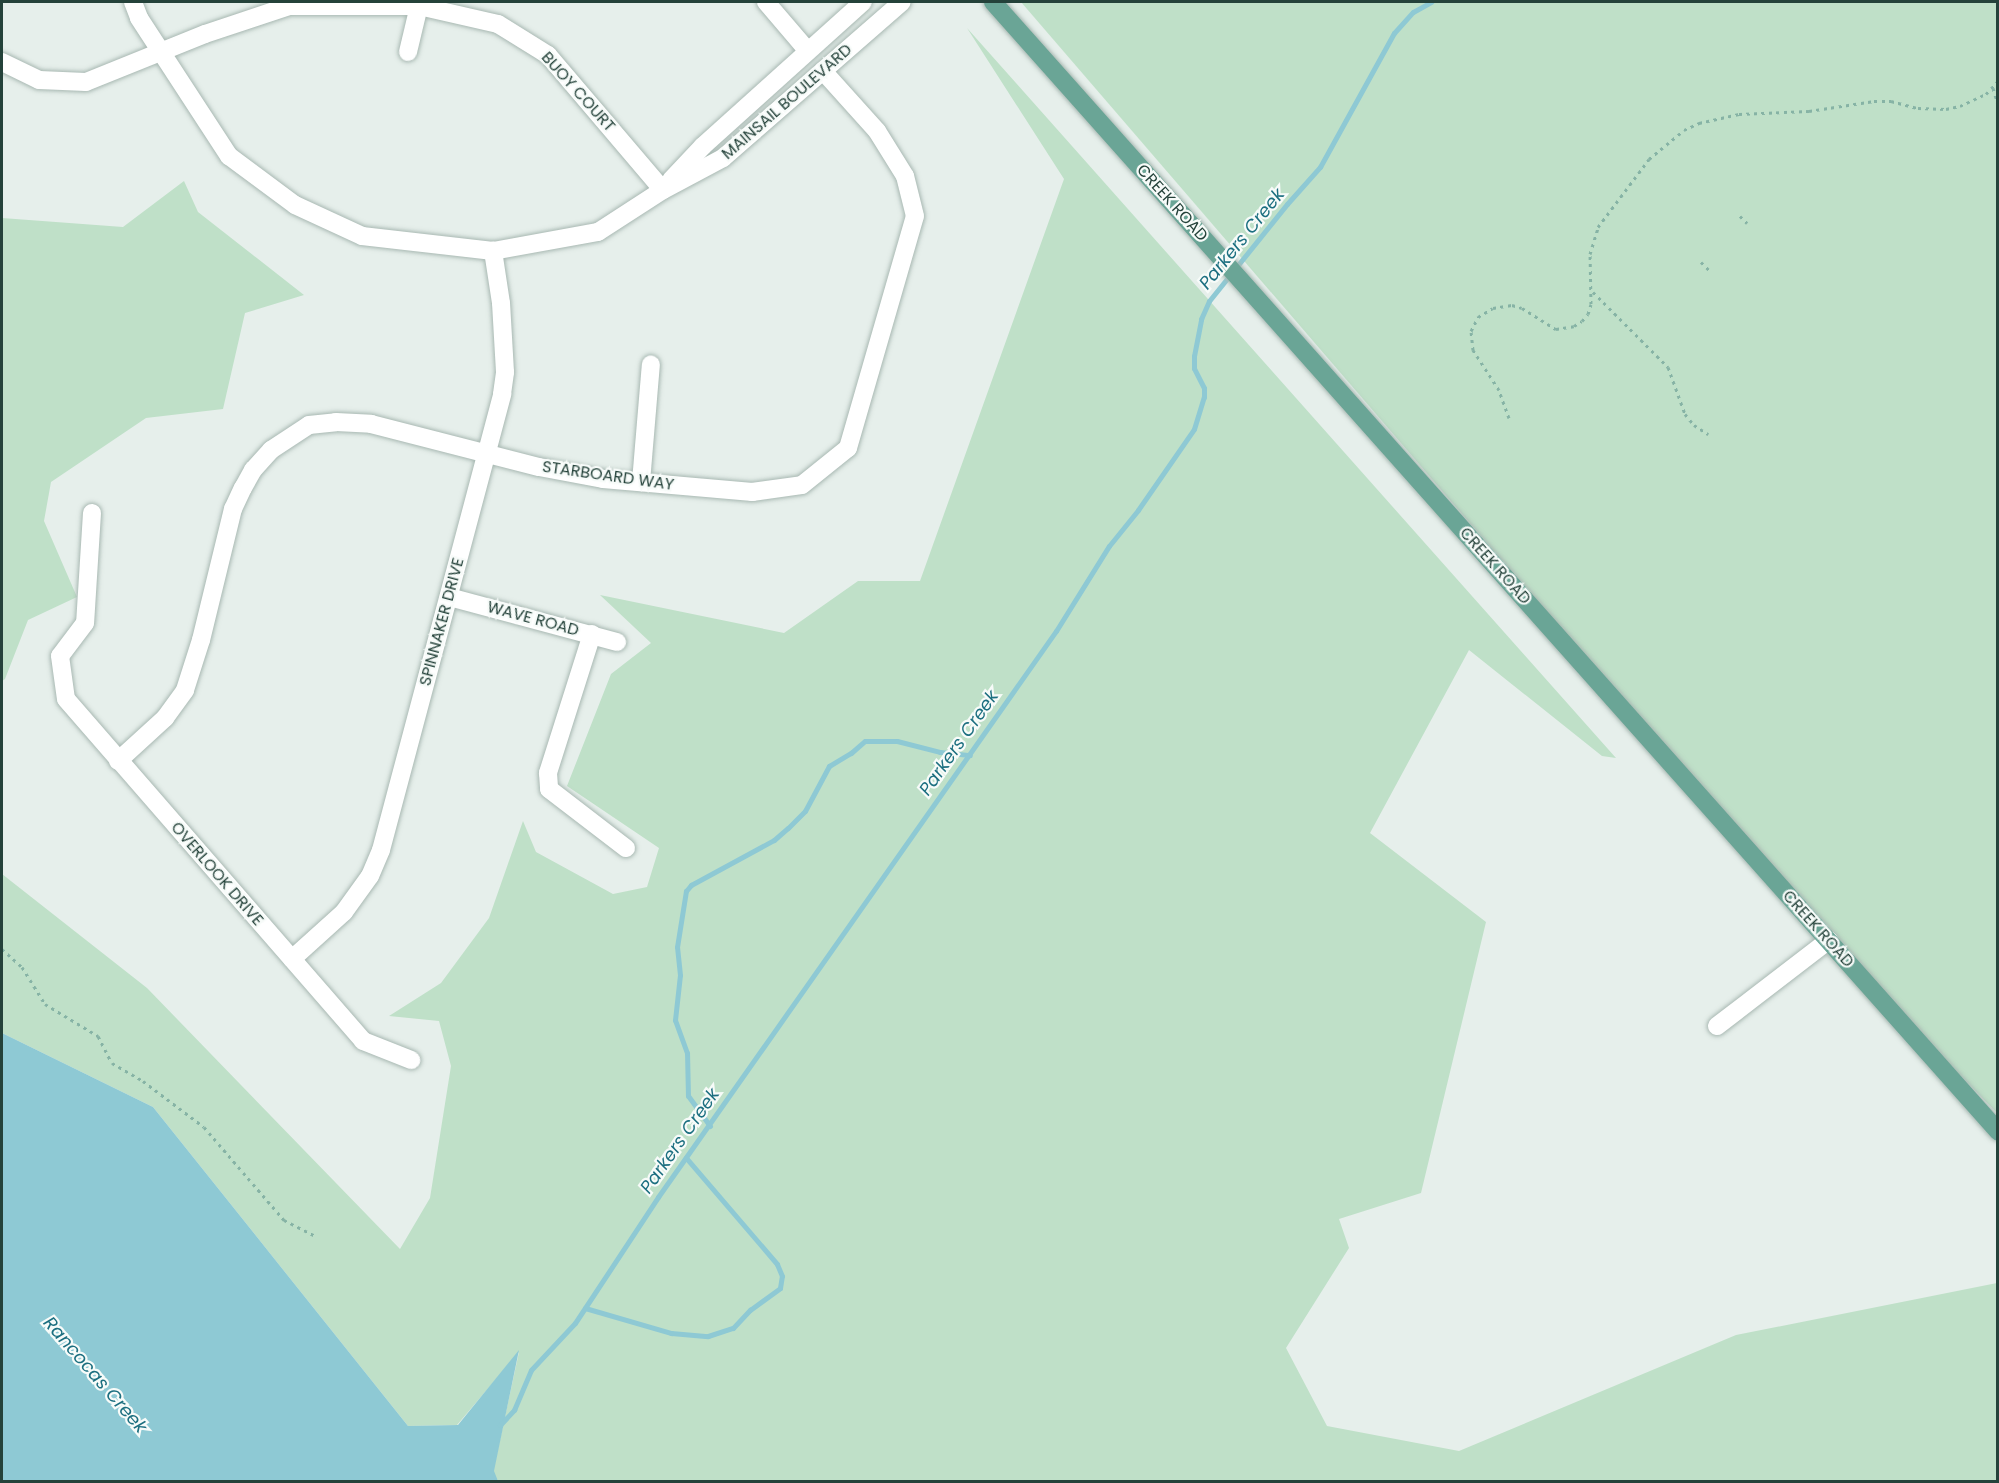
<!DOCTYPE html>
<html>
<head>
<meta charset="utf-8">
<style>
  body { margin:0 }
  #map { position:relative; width:1999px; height:1483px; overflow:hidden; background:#e6efeb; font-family:Poppins,sans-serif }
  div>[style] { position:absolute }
  .green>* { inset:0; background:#bfe0c8 }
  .water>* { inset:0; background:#8ec9d4 }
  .stream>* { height:5px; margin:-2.5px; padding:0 2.5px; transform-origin:2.5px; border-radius:2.5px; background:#8ec9d4 }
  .path>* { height:3px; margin-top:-1.5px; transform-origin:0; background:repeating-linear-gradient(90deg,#86b3a5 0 3px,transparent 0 7.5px) }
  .roads { filter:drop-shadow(0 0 2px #a8b8b2) drop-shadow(0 0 2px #a8b8b2) }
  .minor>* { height:18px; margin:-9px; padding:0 9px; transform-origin:9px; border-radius:9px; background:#fff }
  .major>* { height:18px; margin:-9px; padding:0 9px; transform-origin:9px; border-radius:9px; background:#6aa596 }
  span { translate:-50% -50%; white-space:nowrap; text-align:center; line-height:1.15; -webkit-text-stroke:4.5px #f7fbf9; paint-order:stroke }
  .street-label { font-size:16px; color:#24423a }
  .water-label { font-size:18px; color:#1c6f80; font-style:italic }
  .frame { position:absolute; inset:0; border:3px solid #24423a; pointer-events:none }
</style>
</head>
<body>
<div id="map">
  <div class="green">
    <i style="clip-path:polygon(1021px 2px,1997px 2px,1997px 1113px,1829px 940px)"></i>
    <i style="clip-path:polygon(967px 28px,1616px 758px,1602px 756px,1469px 650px,1370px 833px,1486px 922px,1421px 1193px,1339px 1219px,1349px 1248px,1286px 1348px,1327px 1426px,1459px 1451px,1736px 1335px,1997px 1283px,1997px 1481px,498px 1481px,493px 1472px,519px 1352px,457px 1425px,408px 1426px,153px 1107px,2px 1033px,2px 874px,147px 988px,400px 1249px,430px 1198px,451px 1066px,439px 1021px,389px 1016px,441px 983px,489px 918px,523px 821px,536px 852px,613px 894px,647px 887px,659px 848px,567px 786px,611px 674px,651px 643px,600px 595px,784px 633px,858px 581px,920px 581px,1064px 179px)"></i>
    <i style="clip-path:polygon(184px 181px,198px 212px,304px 295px,245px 313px,223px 409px,146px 418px,51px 482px,44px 521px,77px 597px,28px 620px,5px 679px,2px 681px,2px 218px,123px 227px)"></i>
  </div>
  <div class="water">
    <i style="clip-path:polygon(2px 1033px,153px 1107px,408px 1426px,458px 1425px,519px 1350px,494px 1471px,498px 1481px,2px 1481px)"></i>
  </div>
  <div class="stream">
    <i style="left:710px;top:1126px;width:37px;rotate:-126deg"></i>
    <i style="left:688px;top:1096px;width:43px;rotate:-91.3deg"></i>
    <i style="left:687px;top:1053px;width:35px;rotate:-110deg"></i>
    <i style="left:675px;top:1020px;width:45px;rotate:-83.7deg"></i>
    <i style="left:680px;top:975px;width:28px;rotate:-96deg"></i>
    <i style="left:677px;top:947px;width:57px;rotate:-80.9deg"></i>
    <i style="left:686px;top:891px;width:8px;rotate:-50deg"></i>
    <i style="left:691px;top:885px;width:94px;rotate:-28.5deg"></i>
    <i style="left:774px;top:840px;width:18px;rotate:-41deg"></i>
    <i style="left:788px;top:828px;width:24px;rotate:-45deg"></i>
    <i style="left:805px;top:811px;width:51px;rotate:-61.9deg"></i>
    <i style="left:829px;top:766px;width:26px;rotate:-31deg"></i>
    <i style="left:851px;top:753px;width:18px;rotate:-41deg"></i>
    <i style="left:865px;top:741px;width:32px"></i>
    <i style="left:897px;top:741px;width:44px;rotate:14.3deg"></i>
    <i style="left:940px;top:752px;width:30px;rotate:6deg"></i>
    <i style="left:585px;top:1308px;width:90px;rotate:16.2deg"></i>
    <i style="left:671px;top:1333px;width:37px;rotate:5deg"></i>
    <i style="left:708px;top:1336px;width:26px;rotate:-18deg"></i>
    <i style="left:733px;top:1328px;width:25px;rotate:-47deg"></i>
    <i style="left:750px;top:1310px;width:37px;rotate:-36deg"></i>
    <i style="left:780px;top:1288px;width:12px;rotate:-81deg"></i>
    <i style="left:782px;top:1276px;width:13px;rotate:-113deg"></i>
    <i style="left:777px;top:1264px;width:140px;rotate:-130.6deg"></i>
    <i style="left:500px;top:1425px;width:21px;rotate:-47deg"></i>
    <i style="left:514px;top:1410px;width:43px;rotate:-67deg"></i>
    <i style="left:531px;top:1370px;width:64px;rotate:-46.9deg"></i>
    <i style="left:575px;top:1323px;width:151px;rotate:-56.6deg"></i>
    <i style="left:658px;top:1197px;width:692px;rotate:-54.89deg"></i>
    <i style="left:1056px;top:631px;width:100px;rotate:-58.1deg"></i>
    <i style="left:1109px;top:546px;width:46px;rotate:-51.1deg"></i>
    <i style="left:1138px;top:510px;width:98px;rotate:-55.3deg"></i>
    <i style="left:1194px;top:429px;width:34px;rotate:-73deg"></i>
    <i style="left:1204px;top:397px;width:9px;rotate:-90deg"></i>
    <i style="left:1204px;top:388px;width:22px;rotate:-117deg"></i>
    <i style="left:1194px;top:368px;width:12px;rotate:-90deg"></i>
    <i style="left:1194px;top:356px;width:38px;rotate:-79deg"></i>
    <i style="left:1201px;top:319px;width:20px;rotate:-66deg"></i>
    <i style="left:1209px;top:301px;width:124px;rotate:-51.2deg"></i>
    <i style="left:1287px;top:204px;width:50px;rotate:-48.3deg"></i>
    <i style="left:1320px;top:167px;width:153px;rotate:-61.1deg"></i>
    <i style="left:1394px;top:33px;width:28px;rotate:-48deg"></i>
    <i style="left:1413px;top:12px;width:21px;rotate:-29deg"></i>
  </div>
  <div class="path">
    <i style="left:1993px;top:88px;width:17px;rotate:73deg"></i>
    <i style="left:1740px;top:216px;width:10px;rotate:45deg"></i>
    <i style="left:1701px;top:262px;width:11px;rotate:45deg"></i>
    <i style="left:1593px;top:292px;width:106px;rotate:45deg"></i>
    <i style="left:1668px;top:367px;width:50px;rotate:70.1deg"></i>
    <i style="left:1685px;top:414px;width:14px;rotate:51deg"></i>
    <i style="left:1694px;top:425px;width:17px;rotate:33deg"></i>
    <i style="left:1509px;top:418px;width:30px;rotate:-110deg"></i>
    <i style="left:1499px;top:390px;width:48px;rotate:-123deg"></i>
    <i style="left:1473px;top:350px;width:19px;rotate:-96deg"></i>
    <i style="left:1471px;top:331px;width:16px;rotate:-63deg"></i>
    <i style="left:1478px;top:317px;width:17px;rotate:-31deg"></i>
    <i style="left:1493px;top:308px;width:19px;rotate:-9deg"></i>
    <i style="left:1512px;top:305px;width:10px;rotate:17deg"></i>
    <i style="left:1522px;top:308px;width:40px;rotate:32deg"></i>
    <i style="left:1556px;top:329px;width:18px;rotate:-9deg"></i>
    <i style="left:1574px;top:326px;width:9px;rotate:-32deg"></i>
    <i style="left:1582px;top:321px;width:9px;rotate:-49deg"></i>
    <i style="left:1588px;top:314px;width:10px;rotate:-73deg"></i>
    <i style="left:1591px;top:304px;width:50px;rotate:-91.1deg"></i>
    <i style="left:1590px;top:254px;width:28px;rotate:-73deg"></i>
    <i style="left:1598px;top:227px;width:85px;rotate:-53.1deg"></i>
    <i style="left:1649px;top:159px;width:45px;rotate:-39.6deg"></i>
    <i style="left:1684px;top:130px;width:17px;rotate:-25deg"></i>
    <i style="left:1699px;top:123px;width:41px;rotate:-12.7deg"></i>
    <i style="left:1739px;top:114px;width:70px;rotate:-2.5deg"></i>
    <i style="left:1809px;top:111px;width:66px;rotate:-8.7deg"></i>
    <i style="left:1874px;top:101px;width:17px"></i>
    <i style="left:1891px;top:101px;width:28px;rotate:15deg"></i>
    <i style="left:1918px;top:108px;width:28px;rotate:2deg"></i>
    <i style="left:1946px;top:109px;width:14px;rotate:-12deg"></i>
    <i style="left:1960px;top:106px;width:29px;rotate:-25deg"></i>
    <i style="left:1986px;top:94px;width:18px;rotate:-47deg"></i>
    <i style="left:2px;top:949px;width:27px;rotate:42deg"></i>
    <i style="left:22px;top:967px;width:44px;rotate:58.1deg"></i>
    <i style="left:45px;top:1004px;width:62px;rotate:31.1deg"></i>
    <i style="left:98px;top:1036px;width:30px;rotate:63deg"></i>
    <i style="left:112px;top:1063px;width:36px;rotate:30deg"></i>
    <i style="left:143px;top:1081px;width:76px;rotate:37deg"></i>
    <i style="left:204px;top:1127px;width:123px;rotate:49.3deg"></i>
    <i style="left:284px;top:1220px;width:35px;rotate:27deg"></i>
  </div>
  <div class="roads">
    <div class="minor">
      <i style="left:133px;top:2px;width:17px;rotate:69deg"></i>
      <i style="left:139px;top:18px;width:165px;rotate:56.9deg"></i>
      <i style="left:229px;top:156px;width:82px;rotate:36.6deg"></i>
      <i style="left:295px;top:205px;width:74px;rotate:24.8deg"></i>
      <i style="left:362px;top:236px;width:132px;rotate:6.5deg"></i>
      <i style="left:493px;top:251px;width:107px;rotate:-10.3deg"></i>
      <i style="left:598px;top:232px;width:77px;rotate:-32.9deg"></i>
      <i style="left:663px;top:190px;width:68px;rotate:-28.1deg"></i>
      <i style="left:723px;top:158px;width:237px;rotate:-41.1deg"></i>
      <i style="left:766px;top:2px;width:63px;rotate:49.5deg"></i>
      <i style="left:408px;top:52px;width:47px;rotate:-76.6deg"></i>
      <i style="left:2px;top:62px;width:41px;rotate:25.9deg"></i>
      <i style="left:39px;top:80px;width:47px;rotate:2.4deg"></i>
      <i style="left:86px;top:82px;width:128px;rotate:-22deg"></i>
      <i style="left:205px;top:34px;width:89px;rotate:-18.4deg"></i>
      <i style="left:289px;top:6px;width:130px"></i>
      <i style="left:419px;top:6px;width:81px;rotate:12.8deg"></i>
      <i style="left:498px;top:24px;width:59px;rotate:31.8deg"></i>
      <i style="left:548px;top:55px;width:177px;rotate:49.6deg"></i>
      <i style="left:671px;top:180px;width:47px;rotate:-46.7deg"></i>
      <i style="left:703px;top:146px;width:215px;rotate:-42deg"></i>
      <i style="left:641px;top:482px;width:118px;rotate:-85.2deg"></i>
      <i style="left:92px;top:513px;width:110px;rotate:93.6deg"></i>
      <i style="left:85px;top:623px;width:41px;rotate:127.1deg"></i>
      <i style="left:60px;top:656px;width:43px;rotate:82.1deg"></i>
      <i style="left:66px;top:699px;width:453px;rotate:49deg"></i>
      <i style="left:363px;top:1041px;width:52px;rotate:21.6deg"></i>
      <i style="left:449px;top:597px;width:174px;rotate:15deg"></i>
      <i style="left:592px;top:634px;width:146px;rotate:107.6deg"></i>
      <i style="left:548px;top:773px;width:16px;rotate:86deg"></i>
      <i style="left:549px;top:789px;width:97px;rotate:37.5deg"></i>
      <i style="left:118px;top:761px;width:64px;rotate:-42.5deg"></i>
      <i style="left:165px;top:718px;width:34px;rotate:-54deg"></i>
      <i style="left:185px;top:690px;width:52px;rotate:-72.3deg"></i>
      <i style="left:201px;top:640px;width:135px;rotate:-76.3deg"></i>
      <i style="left:233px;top:509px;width:23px;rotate:-65deg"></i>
      <i style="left:243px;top:488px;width:21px;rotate:-61deg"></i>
      <i style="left:253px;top:470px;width:27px;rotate:-48deg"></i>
      <i style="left:271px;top:450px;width:45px;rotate:-33.3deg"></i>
      <i style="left:309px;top:425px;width:27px;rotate:-6deg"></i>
      <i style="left:336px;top:422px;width:35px;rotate:3deg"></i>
      <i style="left:371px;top:424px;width:173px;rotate:14.4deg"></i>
      <i style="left:539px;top:467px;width:65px;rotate:10.6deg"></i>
      <i style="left:603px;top:479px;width:150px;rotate:5deg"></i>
      <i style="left:752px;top:492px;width:50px;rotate:-8deg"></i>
      <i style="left:802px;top:485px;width:59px;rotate:-38.8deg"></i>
      <i style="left:848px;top:448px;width:241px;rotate:-73.9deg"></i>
      <i style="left:915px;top:216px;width:41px;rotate:-104deg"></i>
      <i style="left:905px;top:176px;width:53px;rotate:-121.9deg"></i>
      <i style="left:877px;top:131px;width:81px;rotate:-132deg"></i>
      <i style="left:292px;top:959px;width:70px;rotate:-42.1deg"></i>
      <i style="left:344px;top:912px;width:44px;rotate:-54.2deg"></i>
      <i style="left:370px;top:876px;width:28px;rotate:-67deg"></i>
      <i style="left:381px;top:850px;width:472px;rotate:-75.1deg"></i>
      <i style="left:502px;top:394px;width:22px;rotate:-82deg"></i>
      <i style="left:505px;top:372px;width:69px;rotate:-93.3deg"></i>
      <i style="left:501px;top:303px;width:53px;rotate:-98.7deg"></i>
      <i style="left:1717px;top:1026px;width:141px;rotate:-37.5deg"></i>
    </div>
    <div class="major">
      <i style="left:993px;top:2px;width:1512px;rotate:48.33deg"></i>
    </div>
  </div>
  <div class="street-label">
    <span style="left:578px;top:92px;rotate:48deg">BUOY COURT</span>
    <span style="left:787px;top:102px;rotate:-41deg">MAINSAIL BOULEVARD</span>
    <span style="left:1172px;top:203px;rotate:48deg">CREEK ROAD</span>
    <span style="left:608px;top:476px;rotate:8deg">STARBOARD WAY</span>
    <span style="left:1495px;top:566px;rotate:48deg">CREEK ROAD</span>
    <span style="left:533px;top:619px;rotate:15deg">WAVE ROAD</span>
    <span style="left:442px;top:622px;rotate:-75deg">SPINNAKER DRIVE</span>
    <span style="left:217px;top:874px;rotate:49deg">OVERLOOK DRIVE</span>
    <span style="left:1818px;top:929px;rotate:48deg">CREEK ROAD</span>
  </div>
  <div class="water-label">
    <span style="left:1242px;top:239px;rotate:-51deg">Parkers Creek</span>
    <span style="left:959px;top:743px;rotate:-55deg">Parkers Creek</span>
    <span style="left:680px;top:1141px;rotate:-55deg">Parkers Creek</span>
    <span style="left:95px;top:1375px;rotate:49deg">Rancocas Creek</span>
  </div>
  <div class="frame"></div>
</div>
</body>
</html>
